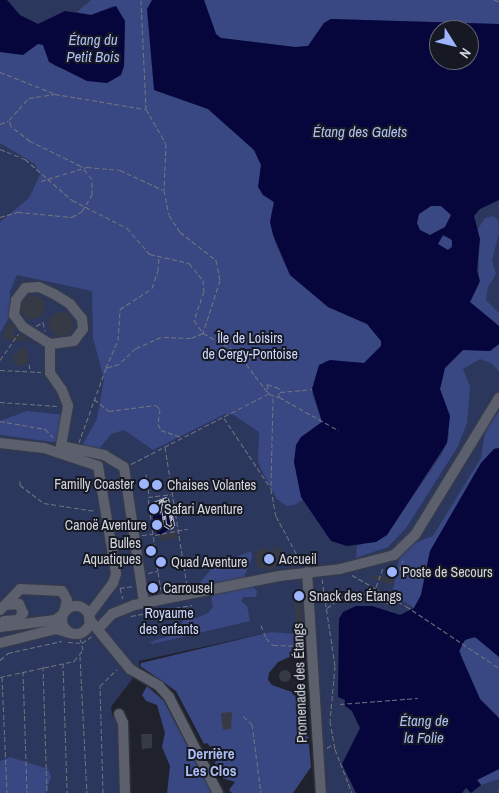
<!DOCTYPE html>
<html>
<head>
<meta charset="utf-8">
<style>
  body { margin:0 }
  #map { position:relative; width:499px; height:793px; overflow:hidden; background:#1f222c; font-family:"Archivo Narrow",sans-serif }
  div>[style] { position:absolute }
  .green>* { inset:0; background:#2c375d }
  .forest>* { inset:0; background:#394883 }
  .round { border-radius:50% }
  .water>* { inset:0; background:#06063d }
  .canal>* { height:8px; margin:-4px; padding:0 4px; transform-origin:4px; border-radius:4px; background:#06063d }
  .building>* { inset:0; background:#363a45; transform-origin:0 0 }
  .path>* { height:1px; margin-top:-0.5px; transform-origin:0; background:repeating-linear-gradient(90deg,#72757e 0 5px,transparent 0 7.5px) }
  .roads { filter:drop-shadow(0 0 1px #3a3c45) drop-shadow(0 0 1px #3a3c45) }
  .minor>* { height:10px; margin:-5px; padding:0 5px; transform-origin:5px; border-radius:5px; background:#5c606c }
  .minor>.ring { margin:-5px; padding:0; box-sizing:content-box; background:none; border:10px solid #5c606c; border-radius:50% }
  .rail>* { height:4px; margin-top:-2px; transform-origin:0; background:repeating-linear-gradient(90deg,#161923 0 5.5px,#bec0c8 0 11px); box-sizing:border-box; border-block:1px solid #bec0c8 }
  .dots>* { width:14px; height:14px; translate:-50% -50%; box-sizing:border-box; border:2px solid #161923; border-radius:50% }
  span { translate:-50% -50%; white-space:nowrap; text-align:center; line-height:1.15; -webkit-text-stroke:4px #161923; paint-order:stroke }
  .park-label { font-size:14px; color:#cedaff }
  .poi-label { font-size:14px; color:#d4d6dd }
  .right { translate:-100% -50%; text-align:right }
  .left { translate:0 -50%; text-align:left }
  .street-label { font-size:14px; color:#d4d6dd }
  .water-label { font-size:15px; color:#aebff4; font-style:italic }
  .neighbourhood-label { font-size:15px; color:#adbef5; font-weight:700 }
  .north { position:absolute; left:429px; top:20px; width:50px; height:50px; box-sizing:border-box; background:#161923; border:1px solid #62656d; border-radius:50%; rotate:126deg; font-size:14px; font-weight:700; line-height:20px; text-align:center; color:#d4d6dd }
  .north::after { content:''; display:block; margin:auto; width:18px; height:22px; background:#9eb4fd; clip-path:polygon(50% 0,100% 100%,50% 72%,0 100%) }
</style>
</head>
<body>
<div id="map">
  <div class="green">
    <i style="clip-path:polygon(evenodd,0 0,499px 0,499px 793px,319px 793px,309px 639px,295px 640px,271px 632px,139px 661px,139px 670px,111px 707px,112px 715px,118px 721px,122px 793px,0 793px,0 0,439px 30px,469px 30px,469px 60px,439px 60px,439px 30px)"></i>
  </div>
  <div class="forest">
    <i style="clip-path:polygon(91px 0,152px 0,154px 90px,208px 109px,254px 150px,261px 165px,259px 183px,274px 204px,271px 214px,275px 242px,290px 275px,328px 307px,367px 324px,381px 341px,381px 346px,364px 363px,325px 361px,312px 394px,322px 422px,312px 429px,294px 462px,303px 500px,294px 505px,287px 506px,277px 499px,262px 471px,258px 461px,259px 432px,232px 414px,225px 414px,153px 450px,124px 430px,111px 434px,99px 449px,82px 446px,97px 419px,104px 379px,93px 338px,92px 291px,17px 275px,10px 291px,10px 316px,0 333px,0 222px,29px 198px,40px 175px,35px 164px,0 143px,0 52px,38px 44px,43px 45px,54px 66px,63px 69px,124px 66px,125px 21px,113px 6px,91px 15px,77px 12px)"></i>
    <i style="clip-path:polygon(204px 0,499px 0,499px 24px,331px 19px,324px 23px,308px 46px,295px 47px,221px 38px,216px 34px)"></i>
    <i style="clip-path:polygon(431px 206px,441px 206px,451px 215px,445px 227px,430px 235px,420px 230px,417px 223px,419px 214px)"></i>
    <i style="clip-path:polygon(493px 216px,498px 220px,499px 232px,492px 261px,496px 274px,488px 287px,486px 300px,499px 313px,499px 326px,470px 302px,479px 284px,478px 229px,485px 218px)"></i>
    <i class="round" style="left:438px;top:236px;width:14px;height:14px"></i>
    <i style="clip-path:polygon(499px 344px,499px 371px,491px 363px,480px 359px,463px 369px,470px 387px,467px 423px,457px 448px,406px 528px,388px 547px,356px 558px,357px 546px,387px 535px,443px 452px,449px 435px,440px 389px,445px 368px,463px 350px,490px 351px)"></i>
    <i style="clip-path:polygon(27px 411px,64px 415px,59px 440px,53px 442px,0 435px,0 421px)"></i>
    <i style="clip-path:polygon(499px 411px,499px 448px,494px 449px,481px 463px,430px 551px,421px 595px,414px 608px,392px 594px,400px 556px,414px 543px,433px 536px,481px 458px,485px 432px)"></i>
    <i style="clip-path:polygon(251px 551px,252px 557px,243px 580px,195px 588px,214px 566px)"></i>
    <i style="clip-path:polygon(252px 586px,257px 591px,256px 597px,243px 597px,241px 601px,247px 606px,250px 621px,152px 644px,150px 642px,178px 633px,184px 618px,197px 618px,208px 613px,213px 607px,211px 597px,216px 593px)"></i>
    <i style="clip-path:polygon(271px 632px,294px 634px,295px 640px,300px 639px,301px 652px,278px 662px,269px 673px,268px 680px,272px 685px,292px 692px,306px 712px,311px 767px,293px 793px,232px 793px,229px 790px,235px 782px,222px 778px,215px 763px,217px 753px,207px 743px,204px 744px,176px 691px,140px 666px,141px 663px)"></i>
    <i style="clip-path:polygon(468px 637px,482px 639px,499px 657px,499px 718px,480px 699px,462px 663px,460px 647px)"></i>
    <i style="clip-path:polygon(147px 686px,164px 701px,212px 793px,167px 793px,170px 766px,162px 747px,165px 733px,157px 705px,146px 701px,142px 695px)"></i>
    <i style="clip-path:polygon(10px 757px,48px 769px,51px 776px,46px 793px,0 793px,0 761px)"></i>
    <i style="clip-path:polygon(499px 769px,499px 779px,481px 785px,477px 780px)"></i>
  </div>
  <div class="water">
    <i style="clip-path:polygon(0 0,7px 0,20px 15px,38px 24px,65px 11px,91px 15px,116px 6px,125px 21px,124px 66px,121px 75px,107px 83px,87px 81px,49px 62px,43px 45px,38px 44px,23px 55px,0 52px)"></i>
    <i style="clip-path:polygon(evenodd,152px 0,204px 0,216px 34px,221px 38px,295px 47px,308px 46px,324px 23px,331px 19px,499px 24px,499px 200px,480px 209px,474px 216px,480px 239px,477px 271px,480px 281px,470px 302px,499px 326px,499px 344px,490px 351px,463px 350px,445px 368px,440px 389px,450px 416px,447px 443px,387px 535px,376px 542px,347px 546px,331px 541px,301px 497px,294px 462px,296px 445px,301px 437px,322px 422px,312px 389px,319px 365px,330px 360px,364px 363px,381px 346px,381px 341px,367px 324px,328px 307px,290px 275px,273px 235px,270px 222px,274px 202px,263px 195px,258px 187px,261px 165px,254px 150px,208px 109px,154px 90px,147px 9px,152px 0,439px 30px,469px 30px,469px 60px,439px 60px,439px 30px,152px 0,431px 206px,441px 206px,451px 215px,445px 227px,430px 235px,420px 230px,417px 223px,419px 214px,431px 206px,152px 0,443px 235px,452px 240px,452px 247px,448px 250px,438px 244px,443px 235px)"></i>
    <i style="clip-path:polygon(499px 448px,499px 657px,475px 637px,465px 640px,459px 651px,480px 699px,499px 718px,499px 769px,477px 780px,481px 785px,471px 793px,466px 788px,462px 793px,356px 793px,342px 764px,360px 728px,352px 711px,344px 705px,345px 700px,338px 697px,339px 619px,343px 612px,356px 606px,372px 606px,400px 615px,414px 608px,421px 595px,430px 551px,481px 463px,494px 449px)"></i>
  </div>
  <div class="canal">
    <i style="left:168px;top:515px;width:9px;rotate:77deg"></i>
    <i style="left:170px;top:524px;width:12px;rotate:149deg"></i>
    <i style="left:160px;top:530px;width:12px;rotate:-104deg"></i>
    <i style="left:157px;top:518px;width:10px;rotate:17deg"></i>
    <i style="left:167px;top:521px;width:6px;rotate:-81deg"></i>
  </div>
  <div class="building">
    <i class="round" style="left:21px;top:295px;width:24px;height:24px"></i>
    <i class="round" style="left:49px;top:312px;width:24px;height:24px"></i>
    <i style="clip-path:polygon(7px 322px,15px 327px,13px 336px,21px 334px,30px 342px,3px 339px)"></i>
    <i style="clip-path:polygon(25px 346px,29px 360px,25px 365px,19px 366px,14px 362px,13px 355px)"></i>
    <i style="left:177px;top:532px;width:6px;height:19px;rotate:81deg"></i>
    <i style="clip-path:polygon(276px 546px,283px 551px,274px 570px,257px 568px,255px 555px,259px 550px,262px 547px,272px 552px)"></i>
    <i style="clip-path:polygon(372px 575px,388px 577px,395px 578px,392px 585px,372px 578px)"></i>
    <i class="round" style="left:148px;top:582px;width:12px;height:12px"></i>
    <i style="left:301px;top:593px;width:40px;height:7px;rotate:86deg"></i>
    <i class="round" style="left:279px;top:670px;width:12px;height:12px"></i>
    <i style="clip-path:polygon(232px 712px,231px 729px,223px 730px,221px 713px)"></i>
    <i style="clip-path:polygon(141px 734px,152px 734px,152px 748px,142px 749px)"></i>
  </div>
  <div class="path">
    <i style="left:141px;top:0;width:109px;rotate:87.4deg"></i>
    <i style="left:146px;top:109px;width:39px;rotate:60deg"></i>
    <i style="left:166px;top:143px;width:47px;rotate:92.4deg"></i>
    <i style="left:164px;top:190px;width:25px;rotate:79deg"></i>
    <i style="left:169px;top:215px;width:20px;rotate:57deg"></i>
    <i style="left:180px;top:232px;width:46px;rotate:37.9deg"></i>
    <i style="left:216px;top:260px;width:20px;rotate:79deg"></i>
    <i style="left:220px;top:280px;width:56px;rotate:107.8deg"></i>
    <i style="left:203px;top:333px;width:39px;rotate:29deg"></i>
    <i style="left:237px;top:352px;width:53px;rotate:52.7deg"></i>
    <i style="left:269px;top:394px;width:10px;rotate:17deg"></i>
    <i style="left:279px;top:397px;width:9px;rotate:-90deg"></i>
    <i style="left:279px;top:388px;width:13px;rotate:-162deg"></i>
    <i style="left:267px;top:384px;width:10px;rotate:79deg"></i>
    <i style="left:494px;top:0;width:5px;rotate:11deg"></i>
    <i style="left:0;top:72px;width:57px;rotate:21.6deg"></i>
    <i style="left:0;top:124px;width:9px;rotate:-21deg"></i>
    <i style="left:0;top:149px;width:27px;rotate:22deg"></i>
    <i style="left:25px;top:159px;width:62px;rotate:41.1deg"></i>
    <i style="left:72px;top:200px;width:62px;rotate:27deg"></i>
    <i style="left:127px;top:228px;width:35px;rotate:49deg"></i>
    <i style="left:150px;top:254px;width:40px;rotate:13deg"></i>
    <i style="left:189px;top:263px;width:22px;rotate:51deg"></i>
    <i style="left:203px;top:280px;width:11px;rotate:85deg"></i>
    <i style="left:204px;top:291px;width:31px;rotate:109deg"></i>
    <i style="left:194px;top:320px;width:16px;rotate:55deg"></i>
    <i style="left:203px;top:333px;width:13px;rotate:157deg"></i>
    <i style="left:191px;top:338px;width:30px;rotate:-178deg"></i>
    <i style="left:161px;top:337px;width:27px;rotate:156deg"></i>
    <i style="left:136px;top:348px;width:23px;rotate:137deg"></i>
    <i style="left:119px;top:364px;width:14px;rotate:163deg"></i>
    <i style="left:106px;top:368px;width:79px;rotate:110deg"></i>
    <i style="left:41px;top:181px;width:48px;rotate:-16.9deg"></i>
    <i style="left:87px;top:167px;width:33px;rotate:5deg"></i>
    <i style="left:120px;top:170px;width:47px;rotate:24.9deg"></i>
    <i style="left:0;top:217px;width:19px;rotate:-16deg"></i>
    <i style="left:18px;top:212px;width:54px;rotate:5.3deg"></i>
    <i style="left:72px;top:217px;width:12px;rotate:-31deg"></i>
    <i style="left:82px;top:211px;width:19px;rotate:-58deg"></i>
    <i style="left:92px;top:195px;width:16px;rotate:-90deg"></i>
    <i style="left:92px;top:179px;width:17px;rotate:-130deg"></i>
    <i style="left:81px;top:166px;width:57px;rotate:-153.9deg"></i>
    <i style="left:30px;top:141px;width:24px;rotate:-142deg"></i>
    <i style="left:11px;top:126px;width:6px;rotate:-108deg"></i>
    <i style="left:9px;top:120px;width:30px;rotate:-48deg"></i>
    <i style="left:29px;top:98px;width:26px;rotate:-9deg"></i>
    <i style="left:55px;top:94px;width:91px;rotate:9.5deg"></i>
    <i style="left:36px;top:326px;width:8px;rotate:-30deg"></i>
    <i style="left:43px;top:322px;width:9px;rotate:77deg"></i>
    <i style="left:0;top:360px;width:32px;rotate:-55deg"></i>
    <i style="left:29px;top:364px;width:6px;rotate:81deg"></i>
    <i style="left:106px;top:368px;width:30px;rotate:-67deg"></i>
    <i style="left:118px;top:340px;width:31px;rotate:-86deg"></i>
    <i style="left:120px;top:309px;width:38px;rotate:-33deg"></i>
    <i style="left:152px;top:288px;width:18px;rotate:-71deg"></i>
    <i style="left:158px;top:271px;width:14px;rotate:-86deg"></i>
    <i style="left:0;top:370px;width:41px;rotate:2.8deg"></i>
    <i style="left:280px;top:392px;width:32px;rotate:-5deg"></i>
    <i style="left:279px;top:397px;width:68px;rotate:29.2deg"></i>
    <i style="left:273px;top:398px;width:91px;rotate:91.3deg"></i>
    <i style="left:271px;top:489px;width:27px;rotate:80deg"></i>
    <i style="left:276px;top:516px;width:55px;rotate:61.6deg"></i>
    <i style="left:94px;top:399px;width:19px;rotate:39deg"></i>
    <i style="left:109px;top:411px;width:47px;rotate:-7.3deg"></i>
    <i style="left:156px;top:405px;width:6px;rotate:45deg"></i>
    <i style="left:160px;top:409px;width:15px;rotate:98deg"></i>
    <i style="left:158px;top:424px;width:7px;rotate:63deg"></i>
    <i style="left:161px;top:430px;width:21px;rotate:19deg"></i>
    <i style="left:0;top:402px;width:57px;rotate:4deg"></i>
    <i style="left:224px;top:418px;width:83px;rotate:56.3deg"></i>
    <i style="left:0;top:421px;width:46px;rotate:10.1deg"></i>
    <i style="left:45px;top:429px;width:11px;rotate:45deg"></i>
    <i style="left:165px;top:447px;width:141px;rotate:81deg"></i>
    <i style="left:131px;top:464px;width:154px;rotate:-27.1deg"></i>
    <i style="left:146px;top:474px;width:22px;rotate:82deg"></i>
    <i style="left:20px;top:481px;width:4px;rotate:90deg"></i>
    <i style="left:20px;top:485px;width:30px;rotate:37deg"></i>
    <i style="left:44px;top:503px;width:52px;rotate:8.9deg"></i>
    <i style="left:142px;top:535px;width:11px;rotate:-5deg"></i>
    <i style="left:155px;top:535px;width:33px;rotate:-11deg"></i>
    <i style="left:400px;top:570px;width:10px;rotate:-73deg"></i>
    <i style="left:158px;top:572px;width:18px;rotate:81deg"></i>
    <i style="left:148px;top:573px;width:10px;rotate:-11deg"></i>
    <i style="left:158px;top:571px;width:75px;rotate:-97.7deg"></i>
    <i style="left:148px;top:497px;width:23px;rotate:-7deg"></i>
    <i style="left:352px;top:575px;width:62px;rotate:29.9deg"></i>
    <i style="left:406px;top:606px;width:112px;rotate:33.7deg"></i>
    <i style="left:322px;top:579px;width:88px;rotate:81.5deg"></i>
    <i style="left:335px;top:666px;width:55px;rotate:95.2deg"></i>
    <i style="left:330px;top:721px;width:28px;rotate:80deg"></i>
    <i style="left:335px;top:749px;width:47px;rotate:68.9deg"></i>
    <i style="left:376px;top:587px;width:20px;rotate:-70deg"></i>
    <i style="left:120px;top:588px;width:14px;rotate:-8deg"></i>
    <i style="left:120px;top:588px;width:11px;rotate:75deg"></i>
    <i style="left:327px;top:608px;width:19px;rotate:-36deg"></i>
    <i style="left:342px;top:597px;width:14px;rotate:-17deg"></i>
    <i style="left:355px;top:593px;width:17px;rotate:7deg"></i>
    <i style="left:372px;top:595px;width:20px;rotate:27deg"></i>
    <i style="left:390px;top:604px;width:9px;rotate:-13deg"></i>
    <i style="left:131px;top:616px;width:62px;rotate:-10.2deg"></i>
    <i style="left:261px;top:625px;width:14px;rotate:69deg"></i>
    <i style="left:266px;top:638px;width:10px;rotate:45deg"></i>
    <i style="left:273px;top:645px;width:31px;rotate:2deg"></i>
    <i style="left:68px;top:642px;width:14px;rotate:4deg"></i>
    <i style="left:82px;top:643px;width:12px;rotate:-35deg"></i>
    <i style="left:80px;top:656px;width:137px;rotate:87.1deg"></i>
    <i style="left:0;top:660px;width:11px;rotate:-41deg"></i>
    <i style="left:8px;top:653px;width:55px;rotate:-12.5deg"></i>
    <i style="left:63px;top:663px;width:130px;rotate:88.2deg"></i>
    <i style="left:43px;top:666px;width:127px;rotate:88.2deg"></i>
    <i style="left:23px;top:671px;width:122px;rotate:88.1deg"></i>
    <i style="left:0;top:677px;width:76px;rotate:-12.2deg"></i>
    <i style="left:74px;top:661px;width:14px;rotate:-51deg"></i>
    <i style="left:83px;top:650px;width:16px;rotate:-104deg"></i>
    <i style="left:2px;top:677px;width:116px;rotate:87.5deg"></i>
    <i style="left:340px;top:704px;width:78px;rotate:-4.4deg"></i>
    <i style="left:243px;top:716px;width:12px;rotate:42deg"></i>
    <i style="left:252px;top:724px;width:70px;rotate:82.6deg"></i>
    <i style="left:327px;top:748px;width:7px;rotate:-34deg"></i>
    <i style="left:498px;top:790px;width:1px;rotate:45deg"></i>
    <i style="left:103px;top:793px;width:107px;rotate:-91.6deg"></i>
    <i style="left:100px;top:686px;width:24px;rotate:-45deg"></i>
  </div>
  <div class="roads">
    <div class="minor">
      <i style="left:50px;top:344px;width:32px;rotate:-148deg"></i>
      <i style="left:23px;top:327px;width:15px;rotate:-127deg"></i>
      <i style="left:14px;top:315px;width:15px;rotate:-82deg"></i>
      <i style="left:16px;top:300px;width:15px;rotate:-53deg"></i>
      <i style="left:25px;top:288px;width:14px;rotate:-4deg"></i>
      <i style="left:39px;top:287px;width:17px;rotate:25deg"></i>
      <i style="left:54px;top:294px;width:19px;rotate:32deg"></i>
      <i style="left:70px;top:304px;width:19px;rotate:51deg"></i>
      <i style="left:82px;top:319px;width:10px;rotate:84deg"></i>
      <i style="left:83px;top:329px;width:15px;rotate:127deg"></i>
      <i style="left:74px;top:341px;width:24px;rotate:173deg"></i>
      <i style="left:50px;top:344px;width:29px;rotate:90deg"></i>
      <i style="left:50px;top:373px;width:21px;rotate:55deg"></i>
      <i style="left:62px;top:390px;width:17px;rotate:69deg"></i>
      <i style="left:68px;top:406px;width:41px;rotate:99.9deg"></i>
      <i style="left:61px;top:446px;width:44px;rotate:11.8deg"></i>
      <i style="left:104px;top:455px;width:23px;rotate:31deg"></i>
      <i style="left:124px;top:467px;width:137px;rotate:81.6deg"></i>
      <i style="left:0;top:443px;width:44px;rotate:6.5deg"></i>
      <i style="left:44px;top:448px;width:57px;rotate:18.4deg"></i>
      <i style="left:98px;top:466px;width:109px;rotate:80.5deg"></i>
      <i style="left:116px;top:574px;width:9px;rotate:108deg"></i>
      <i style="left:113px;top:583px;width:40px;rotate:127deg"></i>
      <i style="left:307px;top:572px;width:221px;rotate:86.4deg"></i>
      <i class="ring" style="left:62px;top:606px;width:18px;height:18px"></i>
      <i style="left:0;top:610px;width:29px;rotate:-46deg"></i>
      <i style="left:20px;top:589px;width:42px;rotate:2.7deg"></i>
      <i style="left:62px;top:591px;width:10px;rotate:61deg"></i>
      <i style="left:67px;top:600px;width:12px;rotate:104deg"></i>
      <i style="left:89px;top:619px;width:65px;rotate:50.6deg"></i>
      <i style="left:130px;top:669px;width:34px;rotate:30deg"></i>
      <i style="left:159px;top:686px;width:15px;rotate:48deg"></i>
      <i style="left:169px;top:697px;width:108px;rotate:63deg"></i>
      <i style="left:4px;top:621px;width:14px;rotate:-4deg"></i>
      <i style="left:18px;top:620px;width:9px;rotate:-54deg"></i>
      <i style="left:23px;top:613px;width:10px;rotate:-114deg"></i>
      <i style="left:19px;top:604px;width:13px;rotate:176deg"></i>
      <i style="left:0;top:627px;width:55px;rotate:-7.3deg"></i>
      <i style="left:55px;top:620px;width:9px;rotate:-36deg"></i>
      <i style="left:99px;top:628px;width:19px;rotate:-47deg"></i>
      <i style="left:112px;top:614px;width:24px;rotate:-22deg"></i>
      <i style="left:134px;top:605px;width:148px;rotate:-11.3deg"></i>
      <i style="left:279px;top:576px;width:61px;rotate:-6.5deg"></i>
      <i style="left:340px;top:569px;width:56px;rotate:-14.5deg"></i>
      <i style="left:394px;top:555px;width:29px;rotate:-44deg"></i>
      <i style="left:415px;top:535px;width:161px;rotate:-58.5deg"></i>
      <i style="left:0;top:643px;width:58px;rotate:-14deg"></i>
      <i style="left:56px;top:629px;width:14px;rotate:17deg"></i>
      <i style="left:119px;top:714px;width:10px;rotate:66deg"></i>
      <i style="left:123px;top:723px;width:70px;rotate:88.4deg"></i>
    </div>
  </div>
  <div class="rail">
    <i style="left:167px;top:499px;width:28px;rotate:77deg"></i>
    <i style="left:173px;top:526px;width:4px;rotate:146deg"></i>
    <i style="left:170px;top:528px;width:6px;rotate:-149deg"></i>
    <i style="left:165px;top:525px;width:9px;rotate:-96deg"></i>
    <i style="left:164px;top:516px;width:12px;rotate:-81deg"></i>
    <i style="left:166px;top:504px;width:5px;rotate:-169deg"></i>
    <i style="left:161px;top:503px;width:10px;rotate:101deg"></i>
    <i style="left:159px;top:513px;width:10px;rotate:-119deg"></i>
    <i style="left:154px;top:504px;width:14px;rotate:-21deg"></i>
  </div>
  <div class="dots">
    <i style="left:144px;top:484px;background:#9eb4fd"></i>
    <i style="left:157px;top:485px;background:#9eb4fd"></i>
    <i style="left:154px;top:509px;background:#9eb4fd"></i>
    <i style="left:157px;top:525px;background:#9eb4fd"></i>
    <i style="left:151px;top:551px;background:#9eb4fd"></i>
    <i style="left:269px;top:559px;background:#9eb4fd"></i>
    <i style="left:161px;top:562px;background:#9eb4fd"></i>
    <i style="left:392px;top:572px;background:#9eb4fd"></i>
    <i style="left:153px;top:588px;background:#9eb4fd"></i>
    <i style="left:299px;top:596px;background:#9eb4fd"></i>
  </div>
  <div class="park-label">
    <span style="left:250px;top:346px">Île de Loisirs<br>de Cergy-Pontoise</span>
    <span style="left:169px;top:621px">Royaume<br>des enfants</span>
  </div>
  <div class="poi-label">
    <span class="right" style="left:134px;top:484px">Familly Coaster</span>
    <span class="left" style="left:167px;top:485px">Chaises Volantes</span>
    <span class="left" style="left:164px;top:509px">Safari Aventure</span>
    <span class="right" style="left:147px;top:525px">Canoë Aventure</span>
    <span class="right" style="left:141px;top:551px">Bulles<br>Aquatiques</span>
    <span class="left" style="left:279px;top:559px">Accueil</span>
    <span class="left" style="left:171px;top:562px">Quad Aventure</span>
    <span class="left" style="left:402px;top:572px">Poste de Secours</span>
    <span class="left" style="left:163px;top:588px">Carrousel</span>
    <span class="left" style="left:309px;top:596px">Snack des Étangs</span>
  </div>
  <div class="street-label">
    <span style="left:300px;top:683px;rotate:-92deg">Promenade des Étangs</span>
  </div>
  <div class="water-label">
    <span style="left:93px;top:48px">Étang du<br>Petit Bois</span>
    <span style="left:360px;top:132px">Étang des Galets</span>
    <span style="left:424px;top:729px">Étang de<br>la Folie</span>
  </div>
  <div class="neighbourhood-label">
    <span style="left:211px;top:762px">Derrière<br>Les Clos</span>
  </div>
  <div class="north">N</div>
</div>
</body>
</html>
